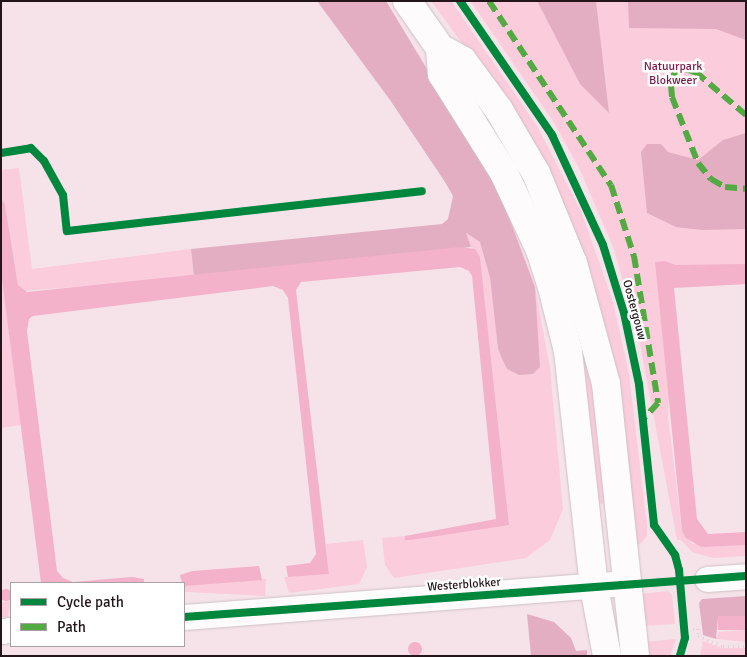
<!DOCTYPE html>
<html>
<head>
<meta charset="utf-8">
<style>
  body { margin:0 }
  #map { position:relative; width:747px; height:657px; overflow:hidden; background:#f5e3e9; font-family:Signika,sans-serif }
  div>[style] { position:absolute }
  .green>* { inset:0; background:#faccdc; transform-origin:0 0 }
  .forest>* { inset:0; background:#e4aec2 }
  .water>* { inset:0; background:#f4b1ca; transform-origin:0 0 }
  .round { border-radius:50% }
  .path>* { height:3px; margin-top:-1.5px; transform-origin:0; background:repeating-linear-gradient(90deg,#dad4d5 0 1px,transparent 0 5px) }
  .roads { filter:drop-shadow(0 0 1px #cfc0c5) drop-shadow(0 0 1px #cfc0c5) }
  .minor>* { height:25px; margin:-12.5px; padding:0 12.5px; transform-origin:12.5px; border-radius:12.5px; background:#fefbfc }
  .secondary>* { height:28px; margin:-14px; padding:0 14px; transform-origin:14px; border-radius:14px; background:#fefbfc }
  .quiet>* { height:6px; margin-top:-3px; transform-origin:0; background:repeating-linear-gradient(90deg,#53a942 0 12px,transparent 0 18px) }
  .cycleway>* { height:8px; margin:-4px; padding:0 4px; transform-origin:4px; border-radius:4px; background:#00873e }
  span { translate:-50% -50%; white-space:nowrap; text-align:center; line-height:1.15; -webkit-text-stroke:5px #fff; paint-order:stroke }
  .park-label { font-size:12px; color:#7d1949 }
  .street-label { font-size:12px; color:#23151a }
  .frame { position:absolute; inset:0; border:2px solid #23151a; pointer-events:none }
  .legend { position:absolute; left:10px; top:582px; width:175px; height:65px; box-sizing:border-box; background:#fff; border:1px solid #a7a1a3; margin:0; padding:6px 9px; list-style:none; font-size:15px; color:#23151a }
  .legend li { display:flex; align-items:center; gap:10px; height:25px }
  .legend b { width:25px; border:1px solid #a7a1a3 }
</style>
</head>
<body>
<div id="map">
  <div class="green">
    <i style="clip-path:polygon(431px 1px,451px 1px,537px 126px,581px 211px,613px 302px,629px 374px,647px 526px,647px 536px,641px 543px,637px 545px,622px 420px,506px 103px)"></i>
    <i style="clip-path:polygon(537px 1px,580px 84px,548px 1px,746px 1px,746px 284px,658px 288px,669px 395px,668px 417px,682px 531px,692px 544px,746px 544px,746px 556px,713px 558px,692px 552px,681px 540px,677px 540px,640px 344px,614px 249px,580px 170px,553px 121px,471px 2px)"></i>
    <i style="clip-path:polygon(485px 106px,523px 173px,585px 331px,610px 502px,594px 505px,580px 376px,477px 111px)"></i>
    <i style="clip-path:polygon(19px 168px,32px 269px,191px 249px,194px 277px,24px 291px,18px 285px,5px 205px,1px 198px,1px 170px)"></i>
    <i style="clip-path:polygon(465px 233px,480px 242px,490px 278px,498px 349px,507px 369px,537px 335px,535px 287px,550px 368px,563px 509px,550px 540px,526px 558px,394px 578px,385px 565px,382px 538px,405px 536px,405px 540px,509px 524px,480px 257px,471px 247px)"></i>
    <i style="clip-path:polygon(1px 272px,21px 425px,1px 428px)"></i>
    <i style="clip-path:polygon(363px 540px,367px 567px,359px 584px,289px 593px,284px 577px,329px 574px,326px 544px)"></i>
    <i style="left:266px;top:579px;width:17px;height:82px;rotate:93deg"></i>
    <i style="clip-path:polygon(668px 591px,672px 595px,675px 624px,642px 626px,640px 594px)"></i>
    <i style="clip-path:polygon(11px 600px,8px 617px,1px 617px,1px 603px)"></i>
    <i style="clip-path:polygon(746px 630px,746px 642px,716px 639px,719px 632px)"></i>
    <i style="clip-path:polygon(676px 639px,670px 656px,645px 656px,644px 642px)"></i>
    <i style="clip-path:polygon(703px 641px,722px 648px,746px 648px,746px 656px,700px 656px)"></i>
  </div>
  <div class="forest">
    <i style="clip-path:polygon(317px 1px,386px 1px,497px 185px,535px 287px,540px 367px,533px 374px,519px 375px,507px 369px,503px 361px,498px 349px,490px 278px,480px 242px,466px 233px,471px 247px,194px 277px,191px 249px,442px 224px,448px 219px,453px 196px,445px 182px,390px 100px)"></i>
    <i style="clip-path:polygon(537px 1px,596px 1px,609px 113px,580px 84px)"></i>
    <i style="clip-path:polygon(628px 1px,746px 1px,746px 40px,716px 29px,629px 28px)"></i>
    <i style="clip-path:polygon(746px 133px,746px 229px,702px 230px,676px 227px,647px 213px,641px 152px,647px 144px,661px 144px,668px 152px,698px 160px,723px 140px)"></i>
    <i style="clip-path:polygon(746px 596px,746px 616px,718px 618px,716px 639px,703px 635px,699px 603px,702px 599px)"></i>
    <i style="clip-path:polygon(527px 614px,554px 622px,571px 638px,576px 651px,587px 650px,587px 656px,531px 656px)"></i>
  </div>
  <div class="water">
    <i style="clip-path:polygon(1px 198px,5px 205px,18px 285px,27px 292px,460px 247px,475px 249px,480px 257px,509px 525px,411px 540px,405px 540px,405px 536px,496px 519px,472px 276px,469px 271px,460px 267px,301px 282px,296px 290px,329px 574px,288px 577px,286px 566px,310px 563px,316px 554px,288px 298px,283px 290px,273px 286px,33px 316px,29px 319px,27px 331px,57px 571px,63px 578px,73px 582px,132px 577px,144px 579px,144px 583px,41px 583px,1px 272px)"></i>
    <i style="clip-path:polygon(665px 261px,676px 265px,746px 264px,746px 284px,674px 288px,697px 519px,708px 534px,746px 532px,746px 545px,701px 547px,686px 538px,682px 531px,655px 262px)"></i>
    <i style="clip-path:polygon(259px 566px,262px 580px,184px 586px,182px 583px,180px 575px,192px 571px)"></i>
    <i class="round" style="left:0;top:589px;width:12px;height:12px"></i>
    <i style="left:746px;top:616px;width:14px;height:28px;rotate:90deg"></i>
    <i class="round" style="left:408px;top:642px;width:14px;height:14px"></i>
  </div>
  <div class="path">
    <i style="left:693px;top:629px;width:5px;rotate:-11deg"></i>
    <i style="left:698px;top:628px;width:8px;rotate:90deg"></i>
    <i style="left:698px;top:636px;width:27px;rotate:22deg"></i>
    <i style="left:723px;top:646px;width:23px"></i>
  </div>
  <div class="roads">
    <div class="minor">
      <i style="left:707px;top:579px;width:39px;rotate:-4deg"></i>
      <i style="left:184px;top:617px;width:446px;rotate:-4.4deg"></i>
      <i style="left:1px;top:631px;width:10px;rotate:-6deg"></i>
    </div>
    <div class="secondary">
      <i style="left:407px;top:1px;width:57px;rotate:54.9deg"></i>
      <i style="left:440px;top:48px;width:26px;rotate:29deg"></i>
      <i style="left:463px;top:61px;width:61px;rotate:53.7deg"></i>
      <i style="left:499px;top:110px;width:73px;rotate:59.6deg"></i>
      <i style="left:536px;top:173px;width:97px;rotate:67.7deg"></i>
      <i style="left:573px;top:263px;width:125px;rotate:74.7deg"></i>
      <i style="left:606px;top:384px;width:274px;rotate:83.9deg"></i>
      <i style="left:440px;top:48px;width:26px;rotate:86deg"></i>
      <i style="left:442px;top:74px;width:117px;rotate:57.9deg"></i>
      <i style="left:504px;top:173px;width:85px;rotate:64.9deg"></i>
      <i style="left:540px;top:250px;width:39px;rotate:72deg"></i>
      <i style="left:552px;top:287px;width:66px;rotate:76deg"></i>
      <i style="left:568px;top:351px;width:237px;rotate:83.7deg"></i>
      <i style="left:594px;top:587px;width:70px;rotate:79.3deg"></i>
    </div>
  </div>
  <div class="quiet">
    <i style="left:489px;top:1px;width:221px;rotate:56.5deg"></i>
    <i style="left:611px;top:185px;width:75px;rotate:72.1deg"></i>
    <i style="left:634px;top:256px;width:149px;rotate:80.7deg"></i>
    <i style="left:658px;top:403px;width:21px;rotate:133deg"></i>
    <i style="left:746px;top:115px;width:65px;rotate:-139.4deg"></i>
    <i style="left:697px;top:73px;width:18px;rotate:-161deg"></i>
    <i style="left:680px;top:67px;width:6px;rotate:141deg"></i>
    <i style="left:675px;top:71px;width:15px;rotate:106deg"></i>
    <i style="left:671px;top:85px;width:12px;rotate:85deg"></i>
    <i style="left:672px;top:97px;width:71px;rotate:68.5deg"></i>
    <i style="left:698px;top:163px;width:21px;rotate:51deg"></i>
    <i style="left:711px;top:179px;width:16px;rotate:30deg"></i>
    <i style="left:725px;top:187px;width:21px;rotate:5deg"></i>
  </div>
  <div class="cycleway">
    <i style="left:460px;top:1px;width:163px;rotate:55.5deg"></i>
    <i style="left:552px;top:135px;width:121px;rotate:65.1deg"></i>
    <i style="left:603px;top:245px;width:71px;rotate:72.8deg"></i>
    <i style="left:624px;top:313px;width:73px;rotate:78.1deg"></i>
    <i style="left:639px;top:384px;width:142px;rotate:83.9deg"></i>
    <i style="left:654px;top:525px;width:37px;rotate:55deg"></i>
    <i style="left:675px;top:555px;width:16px;rotate:75deg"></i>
    <i style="left:679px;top:570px;width:68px;rotate:85deg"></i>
    <i style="left:685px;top:638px;width:19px;rotate:106deg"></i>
    <i style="left:1px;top:153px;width:30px;rotate:-9deg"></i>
    <i style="left:31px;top:148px;width:18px;rotate:45deg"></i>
    <i style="left:44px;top:161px;width:39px;rotate:61deg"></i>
    <i style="left:63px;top:195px;width:36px;rotate:84deg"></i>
    <i style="left:67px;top:231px;width:357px;rotate:-6.4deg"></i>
    <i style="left:184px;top:617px;width:563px;rotate:-4.17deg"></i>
  </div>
  <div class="park-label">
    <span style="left:673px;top:74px">Natuurpark<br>Blokweer</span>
  </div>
  <div class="street-label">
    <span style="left:634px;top:310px;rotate:75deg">Oostergouw</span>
    <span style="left:464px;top:585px;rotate:-4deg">Westerblokker</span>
  </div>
  <div class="frame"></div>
  <ul class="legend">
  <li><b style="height:6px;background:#00873e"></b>Cycle path</li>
  <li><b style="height:6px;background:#53a942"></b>Path</li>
  </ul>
</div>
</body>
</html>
